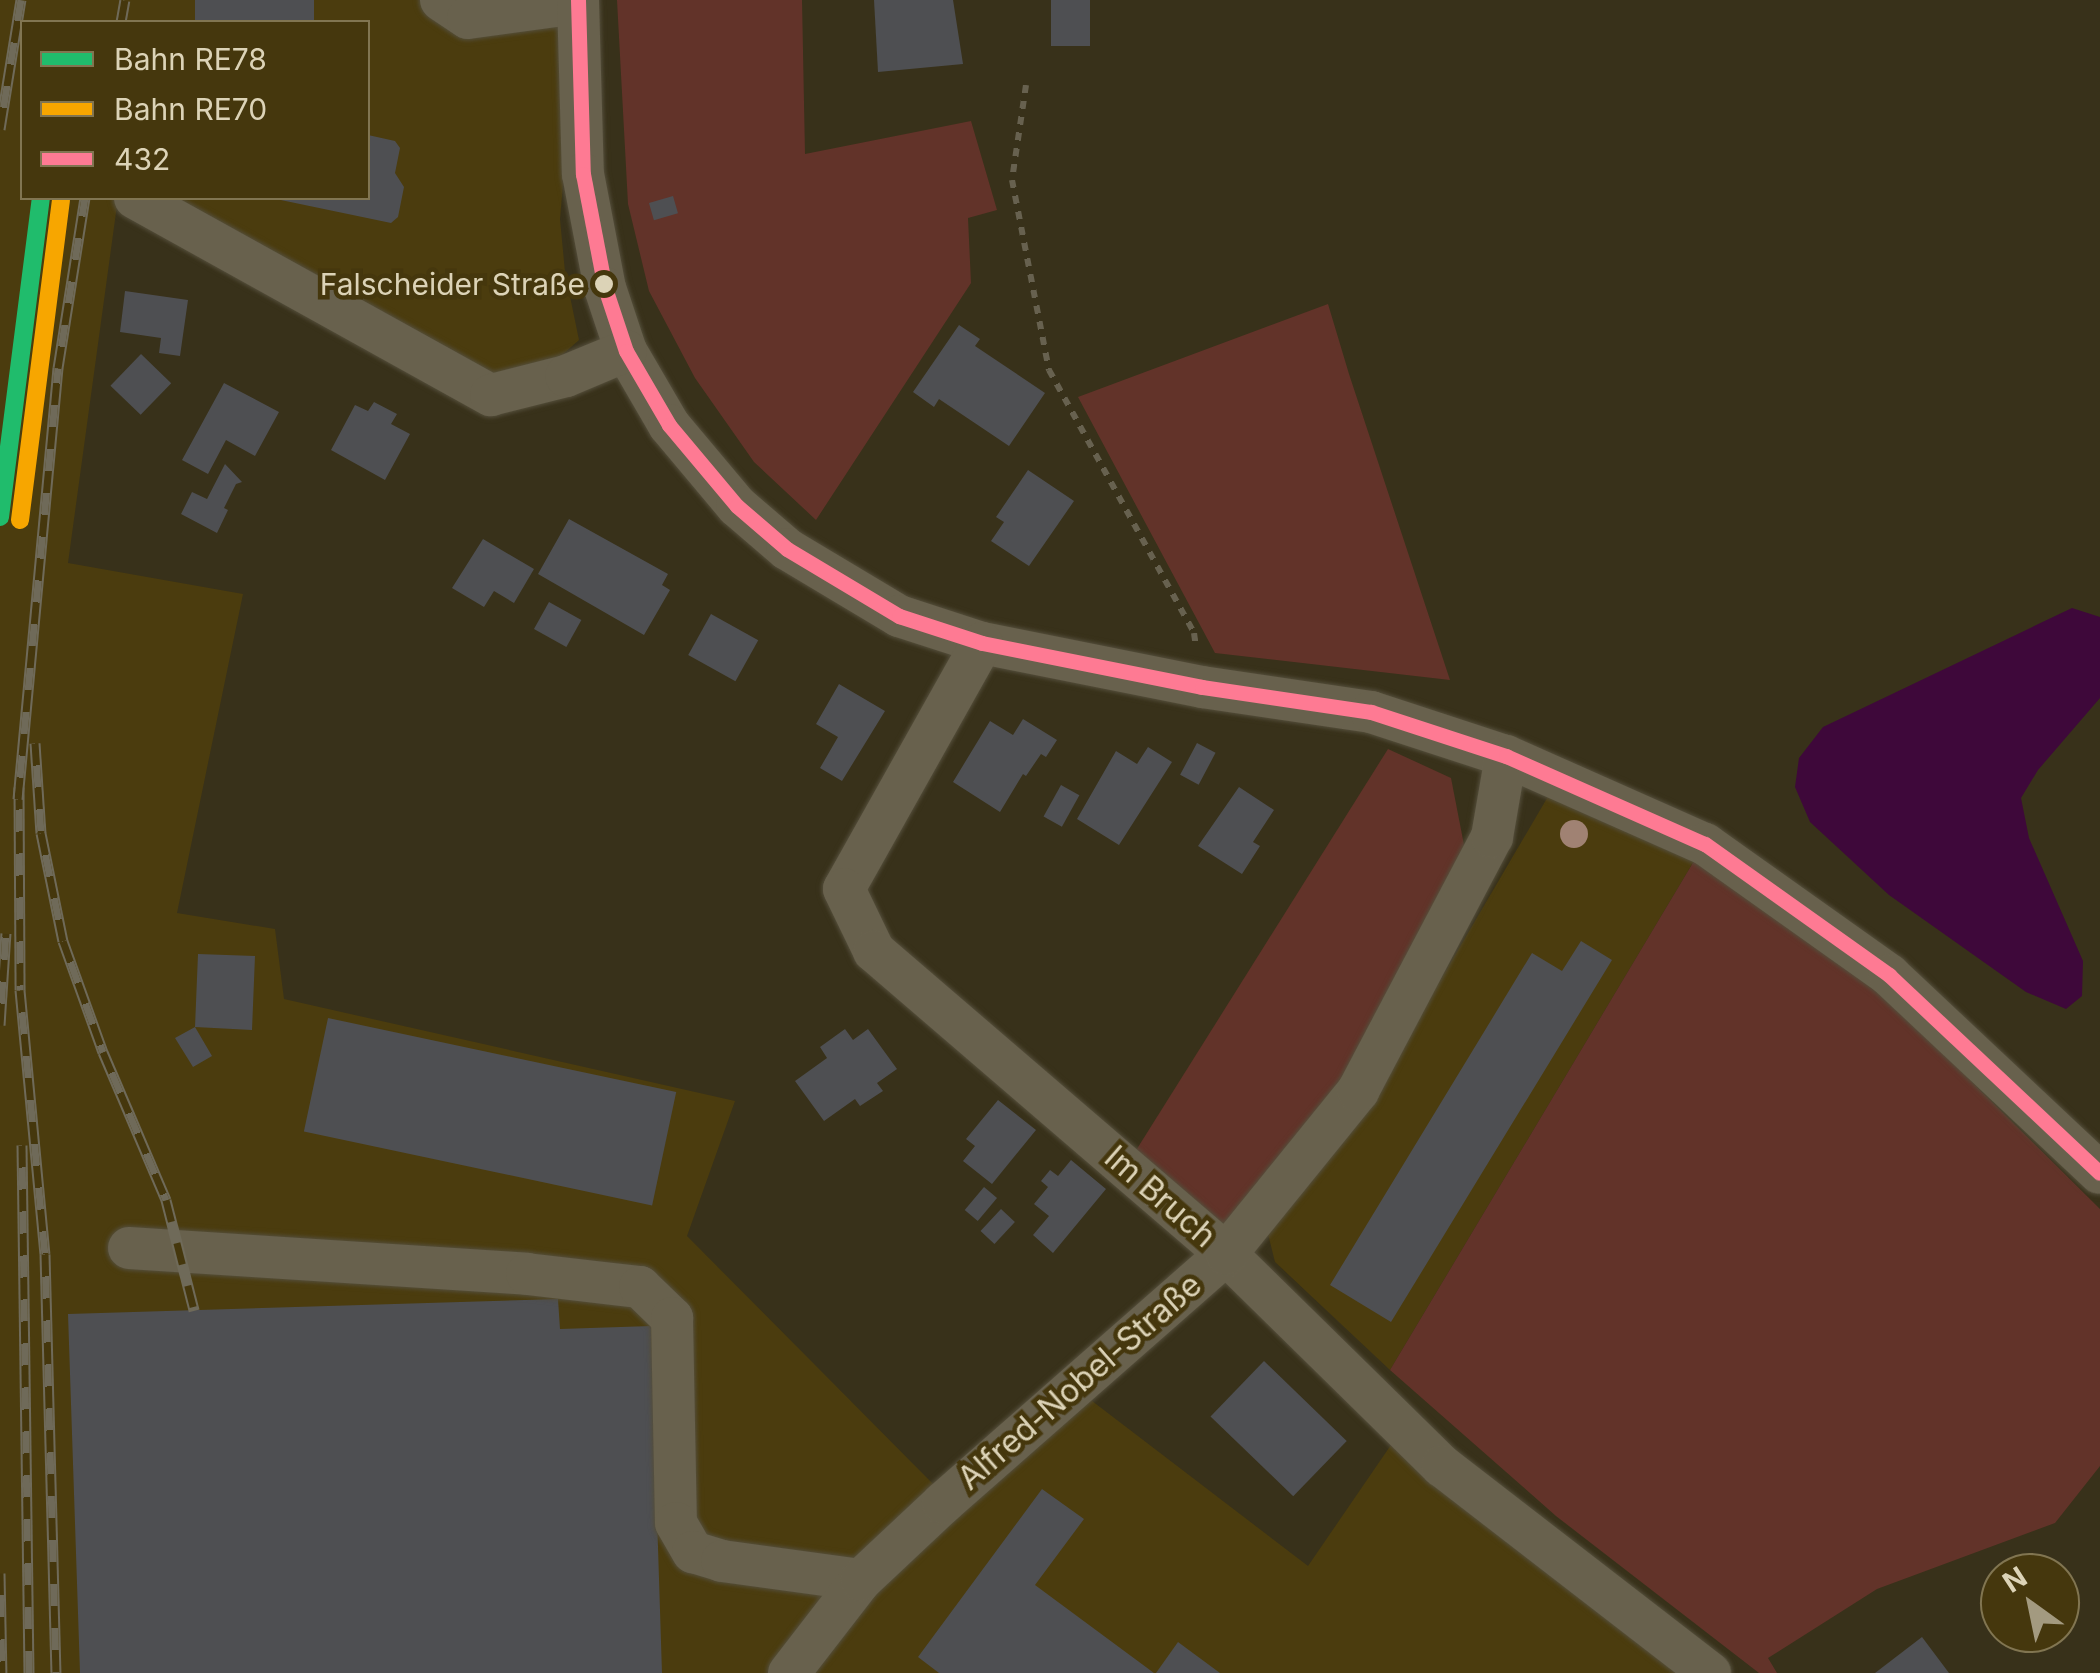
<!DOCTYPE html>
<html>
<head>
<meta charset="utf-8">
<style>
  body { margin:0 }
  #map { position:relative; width:2100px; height:1673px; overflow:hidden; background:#38311a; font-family:Inter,sans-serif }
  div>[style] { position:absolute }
  .built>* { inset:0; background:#4b3c0e }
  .green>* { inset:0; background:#623329 }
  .water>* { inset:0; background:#3e083a }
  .building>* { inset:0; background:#4e4f52; transform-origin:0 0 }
  .path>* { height:6px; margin-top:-3px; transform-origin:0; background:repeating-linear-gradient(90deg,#67614f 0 8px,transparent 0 16px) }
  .roads { filter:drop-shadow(0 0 2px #544e3b) drop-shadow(0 0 2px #544e3b) }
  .minor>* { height:42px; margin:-21px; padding:0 21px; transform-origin:21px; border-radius:21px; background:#68614d }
  .rail>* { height:11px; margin-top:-5.5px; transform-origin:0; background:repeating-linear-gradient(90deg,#45370d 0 22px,#6f6a59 0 44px); box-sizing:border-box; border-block:2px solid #6f6a59 }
  .bus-1>* { height:15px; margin:-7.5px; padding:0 7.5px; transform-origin:7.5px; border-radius:7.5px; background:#fe7a93 }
  .rail-1>* { height:18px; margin:-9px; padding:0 9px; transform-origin:9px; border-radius:9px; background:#20bc6c }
  .rail-2>* { height:18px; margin:-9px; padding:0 9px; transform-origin:9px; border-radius:9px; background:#f7a600 }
  .trees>* { width:28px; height:28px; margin:-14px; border-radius:50%; background:#a08273 }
  .dots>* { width:28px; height:28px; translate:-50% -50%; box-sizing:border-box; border:5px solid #45370d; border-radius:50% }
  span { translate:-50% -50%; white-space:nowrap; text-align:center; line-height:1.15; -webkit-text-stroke:9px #45370d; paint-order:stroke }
  .bus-label { font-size:30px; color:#dcd3b7 }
  .right { translate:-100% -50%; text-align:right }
  .street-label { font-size:32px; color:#dcd3b7 }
  .legend { position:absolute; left:20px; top:20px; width:350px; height:180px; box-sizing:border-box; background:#45370d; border:2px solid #817551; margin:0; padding:12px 18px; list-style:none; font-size:30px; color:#dcd3b7 }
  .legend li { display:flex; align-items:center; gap:20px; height:50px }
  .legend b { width:50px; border:2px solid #817551 }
  .north { position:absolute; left:1980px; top:1553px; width:100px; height:100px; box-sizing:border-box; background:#45370d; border:2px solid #817551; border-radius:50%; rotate:327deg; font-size:28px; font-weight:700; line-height:40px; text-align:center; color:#dcd3b7 }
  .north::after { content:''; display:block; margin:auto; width:35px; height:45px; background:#a39a80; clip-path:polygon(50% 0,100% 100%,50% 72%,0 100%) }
</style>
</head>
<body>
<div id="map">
  <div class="built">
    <i style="clip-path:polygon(0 0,557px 0,564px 173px,560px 219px,565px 272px,579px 340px,543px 372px,486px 378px,168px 198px,368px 198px,368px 22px,22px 22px,22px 198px,118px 198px,68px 563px,243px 594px,177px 913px,275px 929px,284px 999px,735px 1101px,687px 1236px,940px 1491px,1062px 1378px,1308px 1566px,1393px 1442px,1683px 1673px,0 1673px)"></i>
    <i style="clip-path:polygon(1553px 788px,1694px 861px,1390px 1370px,1275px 1262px,1268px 1234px,1373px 1095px)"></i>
  </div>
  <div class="green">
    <i style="clip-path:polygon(617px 0,802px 0,805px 154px,971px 121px,997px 210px,968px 218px,971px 283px,816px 520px,754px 462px,695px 378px,649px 291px,628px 204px)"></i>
    <i style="clip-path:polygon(1328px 304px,1349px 374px,1450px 680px,1215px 653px,1078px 397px)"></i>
    <i style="clip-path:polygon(1388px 749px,1451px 778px,1464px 845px,1348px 1071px,1224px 1228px,1135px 1152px)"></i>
    <i style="clip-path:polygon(1694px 861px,1878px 989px,2100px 1209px,2100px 1466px,2055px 1523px,1877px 1589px,1768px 1658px,1777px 1673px,1759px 1673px,1556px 1516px,1390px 1370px)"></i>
  </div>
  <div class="water">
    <i style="clip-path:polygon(2072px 608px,2100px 617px,2100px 698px,2038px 770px,2021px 798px,2029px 838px,2083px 961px,2082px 996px,2066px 1009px,2026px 992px,1889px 895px,1810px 822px,1795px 787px,1799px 758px,1823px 727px)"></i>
  </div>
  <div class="building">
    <i style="left:195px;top:0;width:119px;height:23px"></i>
    <i style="clip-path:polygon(874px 0,953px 0,963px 64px,878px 72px)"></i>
    <i style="left:1051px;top:0;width:39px;height:46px"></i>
    <i style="clip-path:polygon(368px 135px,395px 141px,400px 148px,395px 173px,404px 187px,398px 217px,391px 223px,276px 199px,368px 198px)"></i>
    <i style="left:673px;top:196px;width:18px;height:25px;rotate:74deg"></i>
    <i style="clip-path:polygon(125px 291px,188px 300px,180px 356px,159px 353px,161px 338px,120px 332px)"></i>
    <i style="clip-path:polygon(959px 325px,980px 339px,975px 346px,1045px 393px,1009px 446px,939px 399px,934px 407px,913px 392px)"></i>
    <i style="left:141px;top:354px;width:42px;height:44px;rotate:44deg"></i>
    <i style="clip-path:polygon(224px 383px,279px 412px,255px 456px,226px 440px,208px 474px,182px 460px)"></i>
    <i style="clip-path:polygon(374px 402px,397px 414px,391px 424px,410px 434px,385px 480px,331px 450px,355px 405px,368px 411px)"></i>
    <i style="clip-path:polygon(225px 464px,242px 482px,236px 484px,224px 508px,228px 510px,217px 533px,181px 514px,192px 492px,207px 499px)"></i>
    <i style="clip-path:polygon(1028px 470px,1074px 501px,1029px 566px,991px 541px,1004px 522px,996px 517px)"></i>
    <i style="clip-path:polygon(569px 519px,668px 574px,662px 585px,670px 590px,644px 635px,538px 574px)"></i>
    <i style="clip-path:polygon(483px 539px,534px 569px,514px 603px,494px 591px,484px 607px,452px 588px)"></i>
    <i style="left:549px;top:602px;width:37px;height:31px;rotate:29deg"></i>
    <i style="left:711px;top:614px;width:54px;height:47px;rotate:29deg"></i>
    <i style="clip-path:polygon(839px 684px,885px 711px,842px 781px,820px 768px,838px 737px,816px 724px)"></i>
    <i style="clip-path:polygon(1023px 719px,1057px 740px,1046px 757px,1041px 754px,1026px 776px,1023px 774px,1000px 812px,953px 782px,990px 721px,1013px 735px)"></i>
    <i style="left:1197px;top:743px;width:21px;height:36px;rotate:28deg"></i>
    <i style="clip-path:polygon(1148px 747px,1172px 762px,1119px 845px,1077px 819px,1116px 751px,1137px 764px)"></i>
    <i style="left:1061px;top:785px;width:21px;height:36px;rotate:29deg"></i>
    <i style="clip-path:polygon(1239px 787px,1274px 810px,1253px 842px,1260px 846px,1242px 874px,1198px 846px)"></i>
    <i style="clip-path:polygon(1581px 941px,1612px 960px,1391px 1322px,1330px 1285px,1532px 953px,1562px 971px)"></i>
    <i style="clip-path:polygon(198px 954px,255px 956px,252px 1030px,195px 1027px,212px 1056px,193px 1067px,175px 1038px,195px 1027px)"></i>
    <i style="left:328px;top:1018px;width:356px;height:116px;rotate:12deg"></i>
    <i style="clip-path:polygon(845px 1029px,853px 1040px,868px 1029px,897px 1069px,877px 1083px,883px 1091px,860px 1106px,855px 1099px,824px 1121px,795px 1081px,827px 1058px,820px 1047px)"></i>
    <i style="clip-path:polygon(998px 1100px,1036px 1130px,992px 1184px,963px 1161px,975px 1146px,966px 1139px)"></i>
    <i style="clip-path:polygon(1071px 1160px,1106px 1189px,1053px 1253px,1033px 1235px,1049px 1216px,1034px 1204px,1048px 1187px,1041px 1181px,1050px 1170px,1058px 1176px)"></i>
    <i style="left:984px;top:1187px;width:17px;height:30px;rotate:40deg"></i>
    <i style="left:1001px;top:1209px;width:19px;height:30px;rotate:43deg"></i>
    <i style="clip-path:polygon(558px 1299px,560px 1329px,651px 1326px,662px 1673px,80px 1673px,68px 1314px)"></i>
    <i style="left:1264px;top:1361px;width:115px;height:77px;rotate:44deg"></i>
    <i style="clip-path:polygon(1042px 1489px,1084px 1519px,1035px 1585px,1154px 1673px,939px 1673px,918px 1657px)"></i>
    <i style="clip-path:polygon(1922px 1637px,1949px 1673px,1875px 1673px)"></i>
    <i style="clip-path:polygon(1178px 1642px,1220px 1673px,1156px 1673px)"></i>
  </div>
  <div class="path">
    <i style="left:1026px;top:85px;width:96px;rotate:98.4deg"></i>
    <i style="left:1012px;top:180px;width:194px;rotate:79deg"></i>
    <i style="left:1049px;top:370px;width:300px;rotate:61.1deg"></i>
    <i style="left:1194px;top:633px;width:14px;rotate:82deg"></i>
  </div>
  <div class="roads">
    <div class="minor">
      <i style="left:441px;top:0;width:32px;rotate:34deg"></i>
      <i style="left:468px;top:18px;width:111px;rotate:-7.8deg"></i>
      <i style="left:578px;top:0;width:174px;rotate:88.4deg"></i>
      <i style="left:583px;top:174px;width:116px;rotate:79.1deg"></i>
      <i style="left:605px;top:288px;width:66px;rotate:71.6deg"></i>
      <i style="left:626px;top:351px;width:86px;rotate:59.8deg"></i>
      <i style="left:669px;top:425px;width:106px;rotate:50deg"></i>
      <i style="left:737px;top:506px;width:66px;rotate:40.7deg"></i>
      <i style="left:787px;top:549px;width:131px;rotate:30.9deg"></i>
      <i style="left:899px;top:616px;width:87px;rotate:18deg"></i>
      <i style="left:982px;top:643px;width:224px;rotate:11.3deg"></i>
      <i style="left:1202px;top:687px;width:171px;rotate:8.4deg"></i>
      <i style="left:1371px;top:712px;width:142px;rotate:18.1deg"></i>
      <i style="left:1506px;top:756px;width:218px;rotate:23.9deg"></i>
      <i style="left:1705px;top:844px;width:226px;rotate:35.4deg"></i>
      <i style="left:1889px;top:975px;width:289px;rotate:43.2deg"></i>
      <i style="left:135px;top:198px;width:407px;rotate:29deg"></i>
      <i style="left:491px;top:395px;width:77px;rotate:-14.2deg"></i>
      <i style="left:566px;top:376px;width:65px;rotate:-22.6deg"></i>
      <i style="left:982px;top:643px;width:282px;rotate:119.3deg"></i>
      <i style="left:844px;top:889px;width:69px;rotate:64.2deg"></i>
      <i style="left:874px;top:951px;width:464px;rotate:40.7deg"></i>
      <i style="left:1226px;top:1254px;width:303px;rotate:44.5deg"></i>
      <i style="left:1442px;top:1466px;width:339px;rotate:37.7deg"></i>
      <i style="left:129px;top:1248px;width:399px;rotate:3.7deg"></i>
      <i style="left:527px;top:1274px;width:114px;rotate:6.6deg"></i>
      <i style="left:640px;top:1287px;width:45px;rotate:44.1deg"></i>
      <i style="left:672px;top:1318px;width:205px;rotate:88.9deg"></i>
      <i style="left:676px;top:1523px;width:34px;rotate:60deg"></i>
      <i style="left:693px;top:1552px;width:30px;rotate:17deg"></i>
      <i style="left:722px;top:1561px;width:140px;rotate:7.8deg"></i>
      <i style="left:789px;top:1673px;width:118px;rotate:-52.3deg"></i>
      <i style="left:861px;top:1580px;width:112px;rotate:-43.2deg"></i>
      <i style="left:943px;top:1503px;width:377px;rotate:-41.3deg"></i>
      <i style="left:1226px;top:1254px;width:210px;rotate:-51deg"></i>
      <i style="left:1358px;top:1091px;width:287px;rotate:-62.2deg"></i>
      <i style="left:1492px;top:837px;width:82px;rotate:-80.2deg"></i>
    </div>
  </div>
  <div class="rail">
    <i style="left:121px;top:22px;width:22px;rotate:-80deg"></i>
    <i style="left:0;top:129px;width:131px;rotate:-80.8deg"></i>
    <i style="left:35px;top:743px;width:90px;rotate:86.2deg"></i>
    <i style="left:41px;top:833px;width:110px;rotate:78.5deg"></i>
    <i style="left:63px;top:941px;width:118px;rotate:70.2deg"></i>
    <i style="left:103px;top:1052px;width:161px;rotate:66.9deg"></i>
    <i style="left:166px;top:1200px;width:114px;rotate:75.7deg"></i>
    <i style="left:19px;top:787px;width:203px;rotate:89.7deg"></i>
    <i style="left:20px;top:990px;width:265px;rotate:84.6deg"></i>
    <i style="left:45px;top:1254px;width:419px;rotate:88.5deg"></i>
    <i style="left:18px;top:799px;width:433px;rotate:-84.7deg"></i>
    <i style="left:58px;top:368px;width:172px;rotate:-81deg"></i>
    <i style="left:0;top:1025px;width:92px;rotate:-86.3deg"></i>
    <i style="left:22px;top:1145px;width:528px;rotate:89.24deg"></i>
    <i style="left:0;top:1573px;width:100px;rotate:88.9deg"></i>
  </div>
  <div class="bus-1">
    <i style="left:578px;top:0;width:174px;rotate:88.4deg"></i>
    <i style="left:583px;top:174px;width:116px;rotate:79.1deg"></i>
    <i style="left:605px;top:288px;width:66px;rotate:71.6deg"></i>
    <i style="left:626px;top:351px;width:86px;rotate:59.8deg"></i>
    <i style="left:669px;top:425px;width:106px;rotate:50deg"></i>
    <i style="left:737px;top:506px;width:66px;rotate:40.7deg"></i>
    <i style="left:787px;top:549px;width:131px;rotate:30.9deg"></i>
    <i style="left:899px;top:616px;width:87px;rotate:18deg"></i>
    <i style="left:982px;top:643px;width:224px;rotate:11.3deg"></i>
    <i style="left:1202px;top:687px;width:171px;rotate:8.4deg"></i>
    <i style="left:1371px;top:712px;width:142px;rotate:18.1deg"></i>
    <i style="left:1506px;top:756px;width:218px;rotate:23.9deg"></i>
    <i style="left:1705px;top:844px;width:226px;rotate:35.4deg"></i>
    <i style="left:1889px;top:975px;width:289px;rotate:43.2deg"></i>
  </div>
  <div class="rail-1">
    <i style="left:0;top:517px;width:322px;rotate:-82.7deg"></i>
  </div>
  <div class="rail-2">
    <i style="left:20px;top:520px;width:322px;rotate:-82.7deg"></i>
  </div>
  <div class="trees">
    <i style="left:1574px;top:834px"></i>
  </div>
  <div class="dots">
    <i style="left:604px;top:284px;background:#dcd3b7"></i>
  </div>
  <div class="bus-label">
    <span class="right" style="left:585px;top:284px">Falscheider Straße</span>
  </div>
  <div class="street-label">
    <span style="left:1160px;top:1197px;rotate:41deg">Im Bruch</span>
    <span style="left:1080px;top:1382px;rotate:-41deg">Alfred-Nobel-Straße</span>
  </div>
  <ul class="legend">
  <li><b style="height:12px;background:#20bc6c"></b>Bahn RE78</li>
  <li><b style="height:12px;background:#f7a600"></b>Bahn RE70</li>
  <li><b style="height:12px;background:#fe7a93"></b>432</li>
  </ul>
  <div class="north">N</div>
</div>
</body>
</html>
